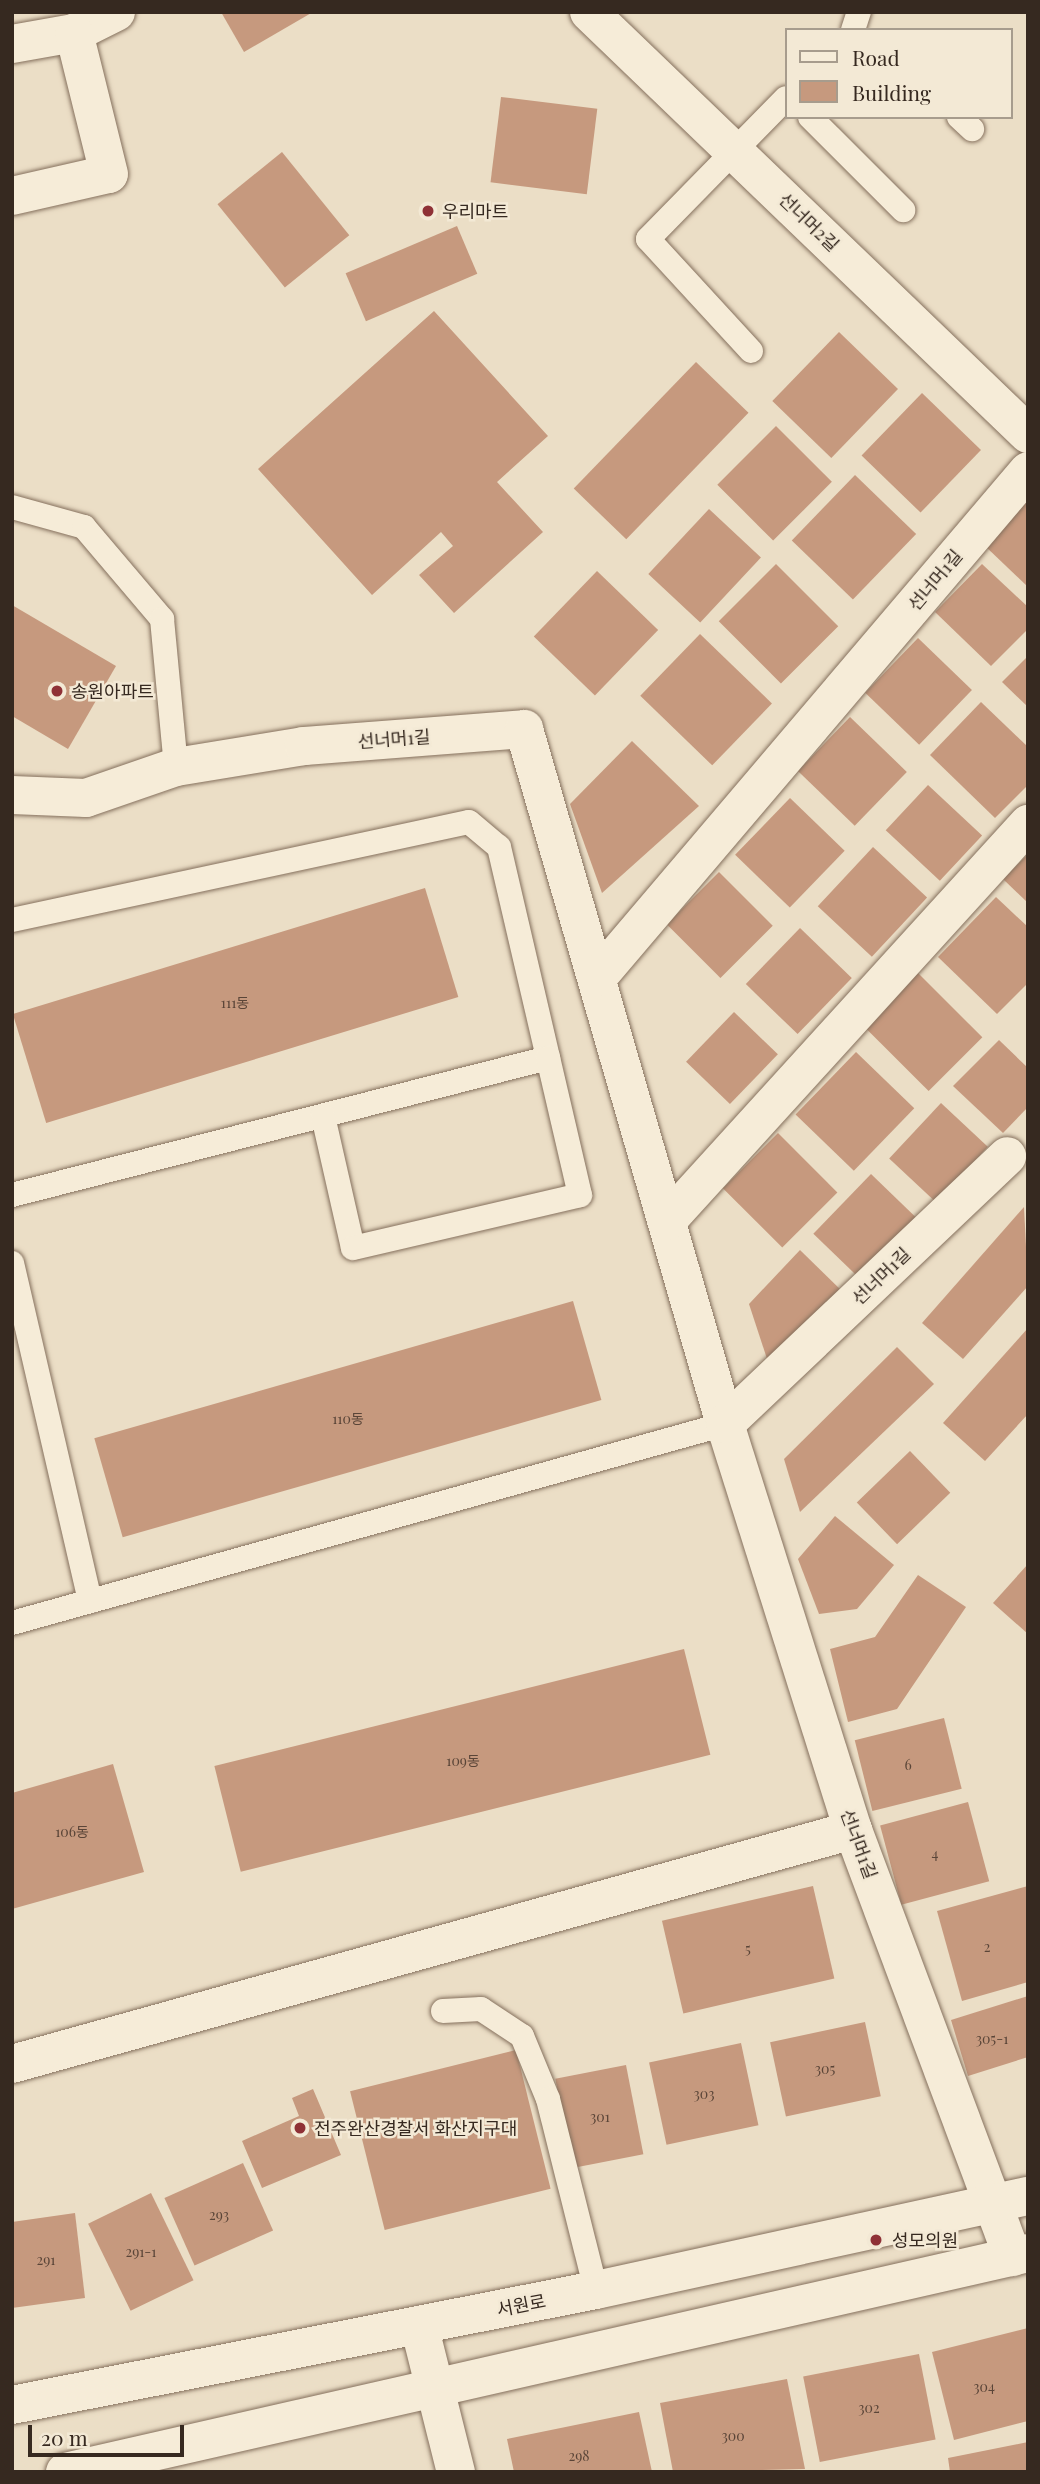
<!DOCTYPE html>
<html>
<head>
<meta charset="utf-8">
<style>
  body { margin:0 }
  #map { position:relative; width:1040px; height:2484px; overflow:hidden; background:#ebdec6; font-family:"Playfair Display","Noto Sans KR",serif }
  div>[style] { position:absolute }
  .building>* { inset:0; background:#c6997e; transform-origin:0 0 }
  .roads { filter:drop-shadow(0 0 2px #85705d) drop-shadow(0 0 2px #85705d) }
  .lane>* { height:24px; margin:-12px; padding:0 12px; transform-origin:12px; border-radius:12px; background:#f6ecd8 }
  .street>* { height:38px; margin:-19px; padding:0 19px; transform-origin:19px; border-radius:19px; background:#f6ecd8 }
  .secondary>* { height:38px; margin:-19px; padding:0 19px; transform-origin:19px; border-radius:19px; background:#f6ecd8 }
  .dots>* { width:19px; height:19px; translate:-50% -50%; box-sizing:border-box; border:4px solid #f3e9d5; border-radius:50% }
  span { translate:-50% -50%; white-space:nowrap; text-align:center; line-height:1.15; -webkit-text-stroke:5px #f3e9d5; paint-order:stroke }
  .number-label { font-size:14px; color:#5a4538 }
  .number-label span { -webkit-text-stroke-width:0 }
  .poi-label { font-size:18px; color:#362920 }
  .left { translate:0 -50%; text-align:left }
  .street-label { font-size:18px; color:#362920 }
  .frame { position:absolute; inset:0; border:14px solid #362920; pointer-events:none }
  .legend { position:absolute; left:785px; top:28px; width:228px; height:91px; box-sizing:border-box; background:#f3e9d5; border:2px solid #a79c8d; margin:0; padding:9px 12px; list-style:none; font-size:21px; color:#362920 }
  .legend li { display:flex; align-items:center; gap:14px; height:35px }
  .legend b { width:35px; border:2px solid #a79c8d }
  .scale { position:absolute; left:28px; top:2425px; width:156px; height:32px; box-sizing:border-box; border:4px solid #362920; border-top:0; padding-left:9px; font-size:21px; line-height:24px; white-space:nowrap; color:#362920; -webkit-text-stroke:5px #f3e9d5; paint-order:stroke }
</style>
</head>
<body>
<div id="map">
  <div class="building">
    <i style="clip-path:polygon(221px 12px,313px 12px,244px 52px)"></i>
    <i style="left:501px;top:97px;width:97px;height:86px;rotate:7deg"></i>
    <i style="left:282px;top:152px;width:107px;height:83px;rotate:51deg"></i>
    <i style="left:457px;top:226px;width:52px;height:121px;rotate:67deg"></i>
    <i style="clip-path:polygon(434px 311px,548px 436px,497px 482px,543px 532px,454px 613px,419px 575px,453px 546px,441px 532px,372px 595px,258px 469px)"></i>
    <i style="left:839px;top:332px;width:82px;height:96px;rotate:44deg"></i>
    <i style="left:696px;top:362px;width:73px;height:176px;rotate:44deg"></i>
    <i style="left:922px;top:393px;width:82px;height:87px;rotate:44deg"></i>
    <i style="left:776px;top:426px;width:79px;height:83px;rotate:45deg"></i>
    <i style="left:855px;top:475px;width:85px;height:91px;rotate:44deg"></i>
    <i style="clip-path:polygon(1028px 500px,1028px 587px,984px 545px)"></i>
    <i style="left:709px;top:509px;width:71px;height:89px;rotate:43deg"></i>
    <i style="left:776px;top:564px;width:88px;height:81px;rotate:45deg"></i>
    <i style="clip-path:polygon(982px 564px,1028px 607px,1028px 629px,991px 666px,935px 612px)"></i>
    <i style="left:597px;top:571px;width:85px;height:91px;rotate:44deg"></i>
    <i style="clip-path:polygon(12px 605px,116px 666px,68px 749px,12px 716px)"></i>
    <i style="left:700px;top:634px;width:100px;height:86px;rotate:44deg"></i>
    <i style="left:918px;top:638px;width:75px;height:76px;rotate:44deg"></i>
    <i style="clip-path:polygon(1028px 656px,1028px 707px,1002px 682px)"></i>
    <i style="clip-path:polygon(981px 702px,1028px 747px,1028px 785px,995px 818px,930px 755px)"></i>
    <i style="left:850px;top:717px;width:79px;height:75px;rotate:44deg"></i>
    <i style="clip-path:polygon(632px 741px,699px 806px,602px 893px,570px 804px)"></i>
    <i style="left:928px;top:785px;width:74px;height:62px;rotate:43deg"></i>
    <i style="left:790px;top:798px;width:76px;height:79px;rotate:44deg"></i>
    <i style="left:873px;top:847px;width:74px;height:81px;rotate:43deg"></i>
    <i style="clip-path:polygon(1028px 854px,1028px 903px,1003px 879px)"></i>
    <i style="left:719px;top:872px;width:76px;height:74px;rotate:45deg"></i>
    <i style="left:425px;top:888px;width:114px;height:431px;rotate:73deg"></i>
    <i style="clip-path:polygon(996px 897px,1028px 927px,1028px 983px,997px 1014px,938px 957px)"></i>
    <i style="left:800px;top:928px;width:72px;height:78px;rotate:44deg"></i>
    <i style="left:918px;top:973px;width:91px;height:76px;rotate:45deg"></i>
    <i style="left:734px;top:1012px;width:61px;height:69px;rotate:44deg"></i>
    <i style="clip-path:polygon(999px 1040px,1028px 1068px,1028px 1107px,1003px 1133px,953px 1086px)"></i>
    <i style="left:856px;top:1052px;width:81px;height:87px;rotate:44deg"></i>
    <i style="left:941px;top:1103px;width:64px;height:76px;rotate:43deg"></i>
    <i style="left:778px;top:1133px;width:84px;height:78px;rotate:45deg"></i>
    <i style="left:871px;top:1174px;width:63px;height:83px;rotate:44deg"></i>
    <i style="clip-path:polygon(1024px 1207px,1028px 1286px,963px 1359px,922px 1323px)"></i>
    <i style="clip-path:polygon(800px 1250px,845px 1294px,771px 1371px,749px 1304px)"></i>
    <i style="left:573px;top:1301px;width:103px;height:498px;rotate:74deg"></i>
    <i style="clip-path:polygon(1028px 1328px,1028px 1414px,985px 1461px,943px 1423px)"></i>
    <i style="clip-path:polygon(897px 1347px,934px 1384px,800px 1512px,784px 1459px)"></i>
    <i style="left:910px;top:1451px;width:58px;height:74px;rotate:46deg"></i>
    <i style="clip-path:polygon(835px 1516px,894px 1565px,857px 1609px,819px 1614px,798px 1559px)"></i>
    <i style="clip-path:polygon(1028px 1564px,1028px 1634px,993px 1603px)"></i>
    <i style="clip-path:polygon(918px 1575px,966px 1607px,897px 1709px,848px 1722px,830px 1649px,875px 1637px)"></i>
    <i style="left:684px;top:1649px;width:109px;height:484px;rotate:76deg"></i>
    <i style="left:944px;top:1718px;width:73px;height:92px;rotate:76deg"></i>
    <i style="clip-path:polygon(113px 1764px,144px 1872px,12px 1909px,12px 1793px)"></i>
    <i style="left:968px;top:1802px;width:82px;height:91px;rotate:75deg"></i>
    <i style="left:813px;top:1886px;width:95px;height:155px;rotate:77deg"></i>
    <i style="clip-path:polygon(1028px 1886px,1028px 1982px,962px 2001px,937px 1911px)"></i>
    <i style="clip-path:polygon(1028px 1996px,1028px 2057px,968px 2076px,951px 2020px)"></i>
    <i style="left:865px;top:2022px;width:76px;height:97px;rotate:78deg"></i>
    <i style="left:741px;top:2043px;width:84px;height:94px;rotate:78deg"></i>
    <i style="left:516px;top:2050px;width:143px;height:171px;rotate:76deg"></i>
    <i style="left:626px;top:2065px;width:91px;height:72px;rotate:79deg"></i>
    <i style="clip-path:polygon(313px 2089px,341px 2155px,262px 2188px,242px 2141px,299px 2116px,292px 2098px)"></i>
    <i style="left:243px;top:2163px;width:74px;height:86px;rotate:66deg"></i>
    <i style="left:151px;top:2193px;width:97px;height:70px;rotate:64deg"></i>
    <i style="clip-path:polygon(75px 2213px,85px 2298px,12px 2308px,12px 2222px)"></i>
    <i style="clip-path:polygon(1028px 2328px,1028px 2421px,954px 2440px,932px 2352px)"></i>
    <i style="left:919px;top:2354px;width:87px;height:118px;rotate:79deg"></i>
    <i style="clip-path:polygon(787px 2379px,805px 2469px,673px 2472px,660px 2403px)"></i>
    <i style="clip-path:polygon(639px 2412px,652px 2472px,514px 2472px,507px 2439px)"></i>
    <i style="clip-path:polygon(1028px 2442px,1028px 2472px,950px 2472px,948px 2458px)"></i>
  </div>
  <div class="roads">
    <div class="lane">
      <i style="left:853px;top:30px;width:19px;rotate:-72deg"></i>
      <i style="left:810px;top:117px;width:132px;rotate:45deg"></i>
      <i style="left:959px;top:117px;width:18px;rotate:43deg"></i>
      <i style="left:751px;top:351px;width:152px;rotate:-132.6deg"></i>
      <i style="left:648px;top:239px;width:197px;rotate:-45.6deg"></i>
      <i style="left:12px;top:507px;width:75px;rotate:15.5deg"></i>
      <i style="left:84px;top:527px;width:121px;rotate:49.7deg"></i>
      <i style="left:162px;top:619px;width:149px;rotate:84.6deg"></i>
      <i style="left:12px;top:920px;width:467px;rotate:-12.1deg"></i>
      <i style="left:469px;top:822px;width:39px;rotate:40deg"></i>
      <i style="left:499px;top:847px;width:217px;rotate:76.9deg"></i>
      <i style="left:548px;top:1058px;width:553px;rotate:165.66deg"></i>
      <i style="left:323px;top:1116px;width:135px;rotate:77.2deg"></i>
      <i style="left:353px;top:1248px;width:233px;rotate:-13.1deg"></i>
      <i style="left:580px;top:1195px;width:141px;rotate:-103.1deg"></i>
      <i style="left:12px;top:1263px;width:347px;rotate:77deg"></i>
      <i style="left:12px;top:1623px;width:740px;rotate:-15.59deg"></i>
      <i style="left:443px;top:2011px;width:38px;rotate:-3deg"></i>
      <i style="left:481px;top:2009px;width:49px;rotate:33.4deg"></i>
      <i style="left:522px;top:2036px;width:68px;rotate:67.6deg"></i>
      <i style="left:548px;top:2099px;width:197px;rotate:75.9deg"></i>
    </div>
    <div class="street">
      <i style="left:589px;top:12px;width:609px;rotate:43.87deg"></i>
      <i style="left:12px;top:44px;width:63px;rotate:-10.1deg"></i>
      <i style="left:74px;top:33px;width:47px;rotate:-26.6deg"></i>
      <i style="left:12px;top:196px;width:99px;rotate:-12.8deg"></i>
      <i style="left:109px;top:174px;width:145px;rotate:-103.9deg"></i>
      <i style="left:12px;top:795px;width:74px;rotate:2.3deg"></i>
      <i style="left:86px;top:798px;width:95px;rotate:-19deg"></i>
      <i style="left:176px;top:767px;width:130px;rotate:-9.3deg"></i>
      <i style="left:304px;top:746px;width:221px;rotate:-4.4deg"></i>
      <i style="left:524px;top:729px;width:723px;rotate:73.87deg"></i>
      <i style="left:725px;top:1424px;width:426px;rotate:72.5deg"></i>
      <i style="left:853px;top:1830px;width:456px;rotate:69.5deg"></i>
      <i style="left:598px;top:977px;width:664px;rotate:-49.64deg"></i>
      <i style="left:667px;top:1221px;width:537px;rotate:-47.72deg"></i>
      <i style="left:725px;top:1424px;width:389px;rotate:-43.5deg"></i>
      <i style="left:12px;top:2064px;width:873px;rotate:-15.55deg"></i>
      <i style="left:419px;top:2325px;width:152px;rotate:75.9deg"></i>
    </div>
    <div class="secondary">
      <i style="left:12px;top:2405px;width:595px;rotate:-11.14deg"></i>
      <i style="left:596px;top:2290px;width:442px;rotate:-12.3deg"></i>
      <i style="left:65px;top:2472px;width:988px;rotate:-12.81deg"></i>
    </div>
  </div>
  <div class="dots">
    <i style="left:428px;top:211px;background:#8f3136"></i>
    <i style="left:57px;top:691px;background:#8f3136"></i>
    <i style="left:300px;top:2128px;background:#8f3136"></i>
    <i style="left:876px;top:2240px;background:#8f3136"></i>
  </div>
  <div class="number-label">
    <span style="left:235px;top:1003px">111동</span>
    <span style="left:348px;top:1419px">110동</span>
    <span style="left:463px;top:1761px">109동</span>
    <span style="left:908px;top:1765px">6</span>
    <span style="left:72px;top:1832px">106동</span>
    <span style="left:935px;top:1854px">4</span>
    <span style="left:987px;top:1947px">2</span>
    <span style="left:748px;top:1949px">5</span>
    <span style="left:992px;top:2039px">305-1</span>
    <span style="left:825px;top:2069px">305</span>
    <span style="left:704px;top:2094px">303</span>
    <span style="left:600px;top:2117px">301</span>
    <span style="left:219px;top:2215px">293</span>
    <span style="left:141px;top:2252px">291-1</span>
    <span style="left:46px;top:2260px">291</span>
    <span style="left:984px;top:2387px">304</span>
    <span style="left:869px;top:2408px">302</span>
    <span style="left:733px;top:2436px">300</span>
    <span style="left:579px;top:2456px">298</span>
  </div>
  <div class="poi-label">
    <span class="left" style="left:442px;top:211px">우리마트</span>
    <span class="left" style="left:71px;top:691px">송원아파트</span>
    <span class="left" style="left:314px;top:2128px">전주완산경찰서 화산지구대</span>
    <span class="left" style="left:892px;top:2240px">성모의원</span>
  </div>
  <div class="street-label">
    <span style="left:809px;top:222px;rotate:44deg">선너머2길</span>
    <span style="left:935px;top:580px;rotate:-50deg">선너머1길</span>
    <span style="left:394px;top:739px;rotate:-4deg">선너머1길</span>
    <span style="left:881px;top:1276px;rotate:-44deg">선너머1길</span>
    <span style="left:859px;top:1844px;rotate:70deg">선너머1길</span>
    <span style="left:521px;top:2305px;rotate:-11deg">서원로</span>
  </div>
  <div class="frame"></div>
  <ul class="legend">
  <li><b style="height:9px;background:#f6ecd8"></b>Road</li>
  <li><b style="height:19px;background:#c6997e"></b>Building</li>
  </ul>
  <div class="scale">20 m</div>
</div>
</body>
</html>
